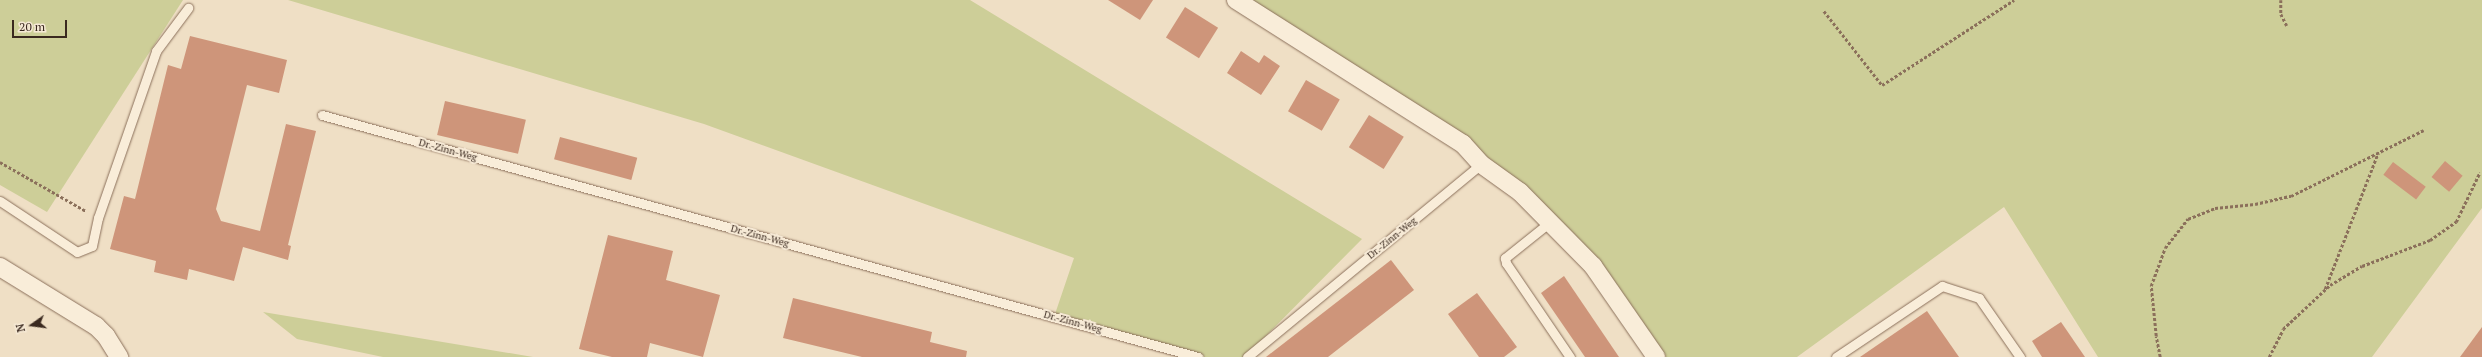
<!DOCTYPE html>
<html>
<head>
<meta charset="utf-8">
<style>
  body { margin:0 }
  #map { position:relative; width:2482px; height:357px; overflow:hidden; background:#efdfc5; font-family:"PT Serif",serif }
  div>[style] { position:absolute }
  .green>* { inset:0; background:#cdce98 }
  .building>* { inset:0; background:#ce957a; transform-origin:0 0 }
  .path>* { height:2.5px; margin-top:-1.25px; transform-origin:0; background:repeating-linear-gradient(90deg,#8b705b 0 3px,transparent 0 5px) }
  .roads { filter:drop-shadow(0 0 1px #8b705b) drop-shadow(0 0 1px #8b705b) }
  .service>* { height:9px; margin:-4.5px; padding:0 4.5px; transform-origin:4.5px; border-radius:4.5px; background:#f9edd9 }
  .minor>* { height:18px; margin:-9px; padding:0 9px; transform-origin:9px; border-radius:9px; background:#f9edd9 }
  span { translate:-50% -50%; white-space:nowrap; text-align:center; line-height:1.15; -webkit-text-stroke:4px #f6e9d5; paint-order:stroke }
  .street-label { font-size:10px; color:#3a291f }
  .north { position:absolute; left:12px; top:305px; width:40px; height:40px; -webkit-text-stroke:3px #f6e9d5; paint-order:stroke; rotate:256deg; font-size:11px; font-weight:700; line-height:16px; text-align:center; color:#3a291f }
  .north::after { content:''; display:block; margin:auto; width:14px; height:18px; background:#3a291f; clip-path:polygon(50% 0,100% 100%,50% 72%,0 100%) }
  .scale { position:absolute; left:12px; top:20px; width:55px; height:18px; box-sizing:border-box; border:2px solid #3a291f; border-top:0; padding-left:5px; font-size:12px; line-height:14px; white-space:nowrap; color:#3a291f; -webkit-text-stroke:3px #f6e9d5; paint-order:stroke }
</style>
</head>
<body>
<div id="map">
  <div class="green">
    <i style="clip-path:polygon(0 0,183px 0,47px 212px,0 185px)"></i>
    <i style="clip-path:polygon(288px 0,970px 0,1362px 239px,1245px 357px,1198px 357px,1054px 317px,1074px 258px,704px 124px)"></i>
    <i style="clip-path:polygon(1236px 0,2482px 0,2482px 208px,2372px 357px,2098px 357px,2004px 207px,1797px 357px,1656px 357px,1593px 266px,1520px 192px)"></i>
    <i style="clip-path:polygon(263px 312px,533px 357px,383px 357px,297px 339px)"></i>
  </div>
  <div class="building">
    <i style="clip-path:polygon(1108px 0,1153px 0,1140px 20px)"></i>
    <i style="left:1185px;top:7px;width:39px;height:36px;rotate:32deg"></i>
    <i style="clip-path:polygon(190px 36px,287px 60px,279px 93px,247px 85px,216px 209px,221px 221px,260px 231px,286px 124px,316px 131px,288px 245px,291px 246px,288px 260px,243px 247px,234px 281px,189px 269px,187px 280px,154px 272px,156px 261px,110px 249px,124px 196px,135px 199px,168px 65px,181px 69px)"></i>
    <i style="clip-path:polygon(1241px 51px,1259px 63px,1264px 55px,1280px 66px,1261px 95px,1227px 73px)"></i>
    <i style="left:1306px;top:80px;width:39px;height:36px;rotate:30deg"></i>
    <i style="left:445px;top:101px;width:83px;height:35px;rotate:13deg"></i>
    <i style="left:1369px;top:115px;width:41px;height:38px;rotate:32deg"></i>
    <i style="left:560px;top:137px;width:80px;height:23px;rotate:15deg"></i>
    <i style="left:2445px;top:161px;width:23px;height:21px;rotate:40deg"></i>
    <i style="left:2393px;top:162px;width:41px;height:16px;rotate:37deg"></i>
    <i style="clip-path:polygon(608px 235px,673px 251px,666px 280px,720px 295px,703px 357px,650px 343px,647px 357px,612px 357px,579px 349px)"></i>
    <i style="clip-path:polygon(1391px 260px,1414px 290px,1328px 357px,1266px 357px)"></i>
    <i style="clip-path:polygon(1564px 276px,1619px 357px,1585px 357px,1541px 293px)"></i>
    <i style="clip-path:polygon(1477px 293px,1517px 347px,1504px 357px,1479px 357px,1448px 314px)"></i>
    <i style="clip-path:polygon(793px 298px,932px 332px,930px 342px,967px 351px,966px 357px,862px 357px,783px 338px)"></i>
    <i style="clip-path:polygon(1927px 311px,1959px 357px,1860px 357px)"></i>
    <i style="clip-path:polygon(2061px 322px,2085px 357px,2042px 357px,2032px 341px)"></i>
    <i style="clip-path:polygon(2482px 327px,2482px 357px,2460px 357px)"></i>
  </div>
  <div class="path">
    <i style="left:2281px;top:0;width:14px;rotate:90deg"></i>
    <i style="left:2281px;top:14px;width:13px;rotate:63deg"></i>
    <i style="left:1824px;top:11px;width:94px;rotate:51.9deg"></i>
    <i style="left:1882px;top:85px;width:157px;rotate:-32.8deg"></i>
    <i style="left:0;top:162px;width:99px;rotate:29.7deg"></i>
    <i style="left:2325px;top:289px;width:146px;rotate:-68.7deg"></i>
    <i style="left:2160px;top:357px;width:21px;rotate:-101deg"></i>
    <i style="left:2156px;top:336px;width:50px;rotate:-95.7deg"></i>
    <i style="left:2151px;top:286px;width:40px;rotate:-69.8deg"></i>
    <i style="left:2165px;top:248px;width:37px;rotate:-52deg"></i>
    <i style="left:2188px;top:219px;width:29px;rotate:-22deg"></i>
    <i style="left:2215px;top:208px;width:40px;rotate:-5.7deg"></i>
    <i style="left:2255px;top:204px;width:37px;rotate:-13deg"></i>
    <i style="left:2291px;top:196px;width:148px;rotate:-26.4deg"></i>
    <i style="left:2269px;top:357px;width:31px;rotate:-63deg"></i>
    <i style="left:2283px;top:329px;width:64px;rotate:-43.1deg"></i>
    <i style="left:2330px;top:285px;width:37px;rotate:-31deg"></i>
    <i style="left:2362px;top:266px;width:73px;rotate:-20.9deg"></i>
    <i style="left:2430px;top:240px;width:32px;rotate:-35deg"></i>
    <i style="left:2456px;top:222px;width:55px;rotate:-64.4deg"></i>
  </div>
  <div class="roads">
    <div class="service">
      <i style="left:322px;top:115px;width:909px;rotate:15.44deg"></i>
      <i style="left:0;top:201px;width:92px;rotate:33.5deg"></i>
      <i style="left:77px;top:252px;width:16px;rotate:-22deg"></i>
      <i style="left:92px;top:246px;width:29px;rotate:-78deg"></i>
      <i style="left:98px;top:218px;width:177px;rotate:-70.8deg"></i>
      <i style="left:156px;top:51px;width:54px;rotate:-53.3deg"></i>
      <i style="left:1550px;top:222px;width:58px;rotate:141.3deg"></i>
      <i style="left:1505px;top:258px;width:5px;rotate:79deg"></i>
      <i style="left:1506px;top:263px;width:114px;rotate:55.8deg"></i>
      <i style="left:1247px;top:357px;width:303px;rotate:-39.5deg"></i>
      <i style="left:1836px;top:357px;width:128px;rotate:-33.8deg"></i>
      <i style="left:1942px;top:286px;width:39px;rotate:18deg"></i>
      <i style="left:1979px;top:298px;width:72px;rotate:55.2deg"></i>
    </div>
    <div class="minor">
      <i style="left:1236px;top:0;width:269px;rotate:32.4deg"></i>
      <i style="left:1463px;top:144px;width:27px;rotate:48deg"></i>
      <i style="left:1481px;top:164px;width:48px;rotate:35.7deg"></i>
      <i style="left:1520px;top:192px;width:104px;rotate:45.4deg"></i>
      <i style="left:1593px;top:266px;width:111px;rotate:55.3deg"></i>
      <i style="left:0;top:267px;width:113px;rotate:31.6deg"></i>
      <i style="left:96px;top:326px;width:14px;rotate:45deg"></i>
      <i style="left:106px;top:336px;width:25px;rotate:58deg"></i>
    </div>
  </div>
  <div class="street-label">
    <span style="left:448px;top:150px;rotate:15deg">Dr.-Zinn-Weg</span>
    <span style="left:760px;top:236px;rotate:15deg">Dr.-Zinn-Weg</span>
    <span style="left:1392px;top:238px;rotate:-39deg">Dr.-Zinn-Weg</span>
    <span style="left:1073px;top:322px;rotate:15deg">Dr.-Zinn-Weg</span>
  </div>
  <div class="north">N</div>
  <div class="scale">20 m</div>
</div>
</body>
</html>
